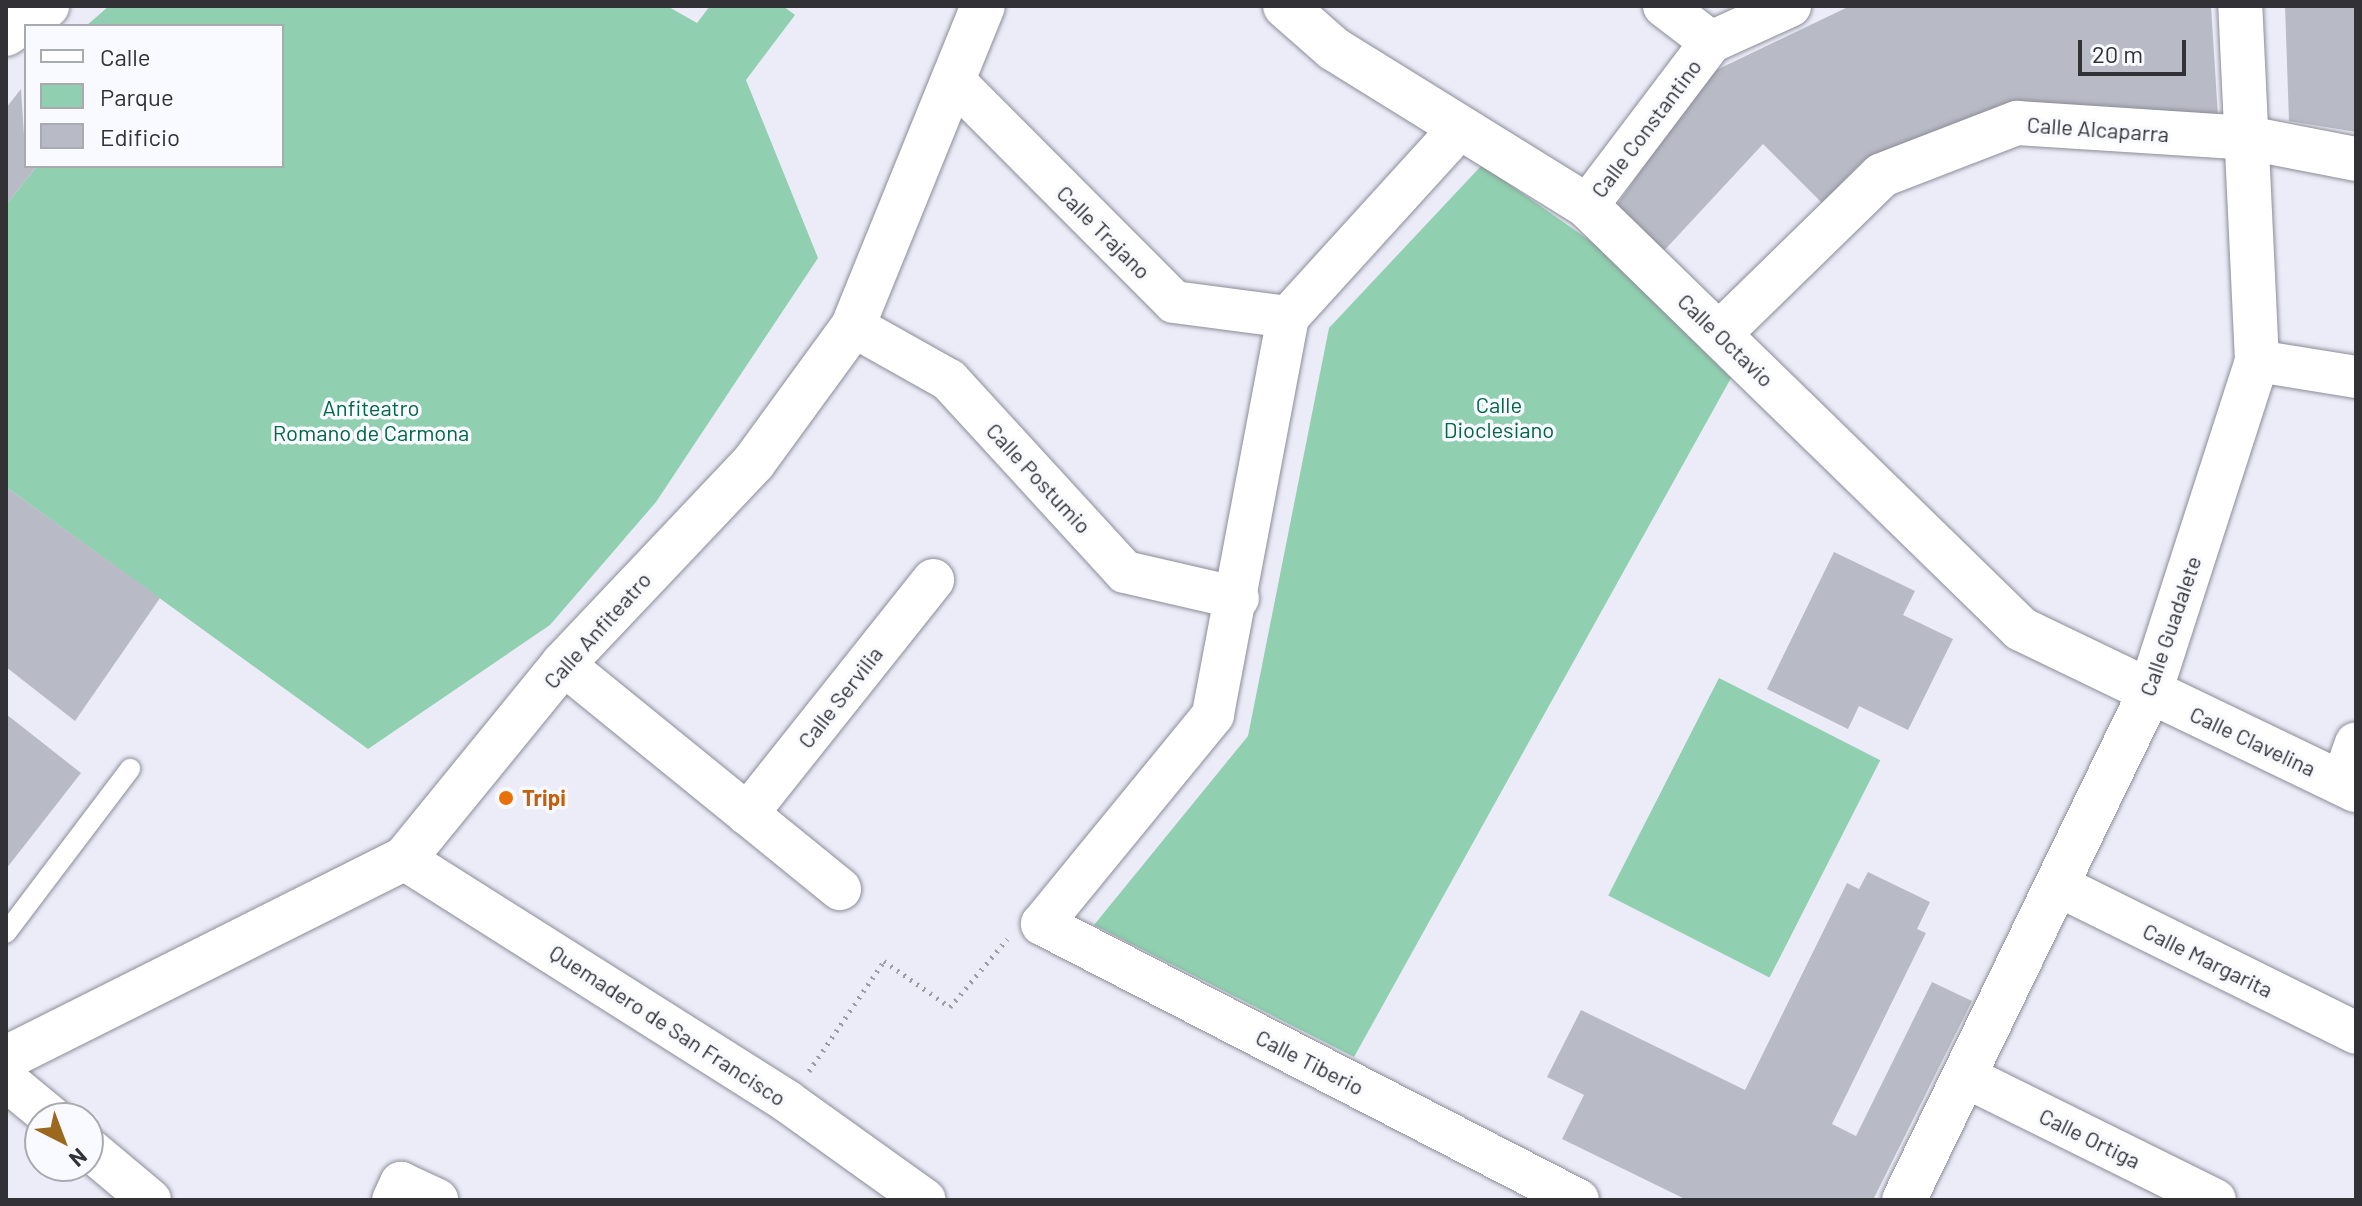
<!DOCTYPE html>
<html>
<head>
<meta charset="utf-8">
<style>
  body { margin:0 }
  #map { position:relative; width:2362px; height:1206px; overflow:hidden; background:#ebecf8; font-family:Barlow,sans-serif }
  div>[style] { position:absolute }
  .green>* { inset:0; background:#90cfaf; transform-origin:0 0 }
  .building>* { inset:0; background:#b8bac5 }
  .path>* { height:5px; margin-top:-2.5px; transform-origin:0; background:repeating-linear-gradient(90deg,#9b9ca5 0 2px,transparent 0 8px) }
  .roads { filter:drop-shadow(0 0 2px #8b8c97) drop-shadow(0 0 2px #8b8c97) }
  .service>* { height:20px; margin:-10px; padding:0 10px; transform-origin:10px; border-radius:10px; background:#fff }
  .minor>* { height:42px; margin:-21px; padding:0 21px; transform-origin:21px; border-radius:21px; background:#fff }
  .tertiary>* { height:44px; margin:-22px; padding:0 22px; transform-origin:22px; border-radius:22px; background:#fff }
  .dots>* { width:22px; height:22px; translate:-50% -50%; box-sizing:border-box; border:4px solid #f9faff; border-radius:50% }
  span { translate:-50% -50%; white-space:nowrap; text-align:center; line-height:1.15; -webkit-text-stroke:7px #f9faff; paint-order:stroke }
  .street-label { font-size:22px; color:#313136 }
  .park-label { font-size:22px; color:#016744 }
  .food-label { font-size:22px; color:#c56008; font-weight:700 }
  .left { translate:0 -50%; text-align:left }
  .frame { position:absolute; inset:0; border:8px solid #313136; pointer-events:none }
  .legend { position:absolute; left:24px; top:24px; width:260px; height:144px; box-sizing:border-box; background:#f9faff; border:2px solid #a9aaaf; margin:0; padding:10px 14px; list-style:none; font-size:24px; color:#313136 }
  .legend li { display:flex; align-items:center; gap:16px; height:40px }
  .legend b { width:40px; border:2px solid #a9aaaf }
  .north { position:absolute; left:24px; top:1102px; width:80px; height:80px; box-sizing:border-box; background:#f9faff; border:2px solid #a9aaaf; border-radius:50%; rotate:138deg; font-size:22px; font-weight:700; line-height:32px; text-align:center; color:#313136 }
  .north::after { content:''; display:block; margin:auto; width:28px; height:36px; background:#9b681e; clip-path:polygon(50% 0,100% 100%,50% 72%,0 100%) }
  .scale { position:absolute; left:2078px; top:40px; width:108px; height:36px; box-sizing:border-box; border:4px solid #313136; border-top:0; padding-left:10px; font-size:24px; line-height:28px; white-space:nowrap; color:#313136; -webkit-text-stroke:6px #f9faff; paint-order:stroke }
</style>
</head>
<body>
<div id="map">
  <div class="green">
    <i style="clip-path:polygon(109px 6px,667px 6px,697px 23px,710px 6px,783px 6px,795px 15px,746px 80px,818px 258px,656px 502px,550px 625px,368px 749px,6px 487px,6px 205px,37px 166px,282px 166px,282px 26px,86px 26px)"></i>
    <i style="clip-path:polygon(1482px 165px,1596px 245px,1731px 378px,1354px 1057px,1094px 925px,1248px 736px,1329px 328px)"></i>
    <i style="left:1719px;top:678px;width:181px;height:244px;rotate:27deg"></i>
  </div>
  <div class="building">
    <i style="clip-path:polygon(1850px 6px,2211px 6px,2218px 117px,2015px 102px,1864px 160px,1822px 203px,1763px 144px,1660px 255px,1615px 208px,1706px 75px)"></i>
    <i style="clip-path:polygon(2285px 6px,2356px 6px,2356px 132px,2289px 121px)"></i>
    <i style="clip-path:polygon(21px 89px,26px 166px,37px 166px,6px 205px,6px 108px)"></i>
    <i style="clip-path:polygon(6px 487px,160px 598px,75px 721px,6px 667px)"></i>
    <i style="clip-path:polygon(1834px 552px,1915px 591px,1903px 615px,1953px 639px,1908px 730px,1859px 706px,1848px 729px,1767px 689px)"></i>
    <i style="clip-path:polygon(6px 714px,81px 773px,6px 869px)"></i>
    <i style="clip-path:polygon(1868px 872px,1930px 902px,1917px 929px,1926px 933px,1832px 1124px,1856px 1136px,1932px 982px,1972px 1001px,1873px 1200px,1687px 1200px,1562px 1139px,1584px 1095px,1547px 1077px,1581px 1010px,1745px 1090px,1847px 883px,1859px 889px)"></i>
  </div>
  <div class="path">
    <i style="left:809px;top:1071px;width:133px;rotate:-55.7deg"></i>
    <i style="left:884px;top:961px;width:80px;rotate:34.9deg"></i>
    <i style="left:950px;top:1007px;width:89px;rotate:-50deg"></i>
  </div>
  <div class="roads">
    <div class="service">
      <i style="left:6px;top:933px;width:206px;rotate:-52.9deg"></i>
    </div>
    <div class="minor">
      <i style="left:1664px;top:6px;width:59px;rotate:37.5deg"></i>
      <i style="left:953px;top:80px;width:313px;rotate:45.1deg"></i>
      <i style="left:1174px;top:302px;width:115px;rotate:7.5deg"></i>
      <i style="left:1460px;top:128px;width:256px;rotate:132.3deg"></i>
      <i style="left:1288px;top:317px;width:405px;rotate:100.7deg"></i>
      <i style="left:1213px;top:715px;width:270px;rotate:129.3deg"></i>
      <i style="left:1042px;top:924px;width:603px;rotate:27.25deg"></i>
      <i style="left:1587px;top:206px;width:206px;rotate:-52.9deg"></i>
      <i style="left:1711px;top:42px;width:87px;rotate:-24.5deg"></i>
      <i style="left:853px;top:326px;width:110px;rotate:29.4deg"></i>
      <i style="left:949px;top:380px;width:260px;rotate:47.5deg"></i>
      <i style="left:1125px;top:572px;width:116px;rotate:13deg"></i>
      <i style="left:2257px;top:361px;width:100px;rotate:9.2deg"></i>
      <i style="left:563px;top:664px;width:357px;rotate:39.1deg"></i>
      <i style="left:2342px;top:783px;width:42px;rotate:-70.7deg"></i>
      <i style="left:747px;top:814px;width:299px;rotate:-51.5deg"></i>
      <i style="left:404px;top:859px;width:454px;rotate:32.3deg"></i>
      <i style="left:788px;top:1102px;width:168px;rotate:35.6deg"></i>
      <i style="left:2059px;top:886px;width:331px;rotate:26.3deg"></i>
      <i style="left:1964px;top:1076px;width:280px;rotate:26.3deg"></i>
      <i style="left:6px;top:1080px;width:60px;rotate:39.6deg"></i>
      <i style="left:88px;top:1148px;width:81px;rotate:40deg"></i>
      <i style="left:393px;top:1200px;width:19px;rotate:-65deg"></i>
      <i style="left:401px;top:1183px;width:40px;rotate:25deg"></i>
    </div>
    <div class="tertiary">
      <i style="left:1285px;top:6px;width:65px;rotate:41.3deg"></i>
      <i style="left:1334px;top:49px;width:298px;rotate:31.8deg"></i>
      <i style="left:1587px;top:206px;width:606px;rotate:44.26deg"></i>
      <i style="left:2021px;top:629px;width:372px;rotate:25.7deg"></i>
      <i style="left:6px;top:34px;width:50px;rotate:-34.3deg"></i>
      <i style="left:1720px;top:333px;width:226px;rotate:-44.3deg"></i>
      <i style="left:1882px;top:175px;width:145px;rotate:-21.1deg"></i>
      <i style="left:2017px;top:123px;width:231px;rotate:3.7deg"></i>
      <i style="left:2248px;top:138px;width:110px;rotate:11deg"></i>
      <i style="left:6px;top:1058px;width:445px;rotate:-26.6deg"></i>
      <i style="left:404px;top:859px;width:252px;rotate:-50.8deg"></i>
      <i style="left:563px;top:664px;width:278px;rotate:-46.6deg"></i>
      <i style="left:754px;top:462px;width:168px;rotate:-53.9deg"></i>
      <i style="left:853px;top:326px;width:345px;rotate:-67.9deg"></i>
      <i style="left:1904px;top:1200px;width:564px;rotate:-64.16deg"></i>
      <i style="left:2150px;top:692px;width:348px;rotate:-72.1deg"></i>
      <i style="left:2257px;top:361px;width:355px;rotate:-92.7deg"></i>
    </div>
  </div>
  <div class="dots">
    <i style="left:506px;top:798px;background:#e8710a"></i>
  </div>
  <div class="street-label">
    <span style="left:1646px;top:128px;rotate:-53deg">Calle Constantino</span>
    <span style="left:2098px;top:129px;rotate:4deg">Calle Alcaparra</span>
    <span style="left:1104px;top:232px;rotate:45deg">Calle Trajano</span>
    <span style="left:1726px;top:340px;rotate:44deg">Calle Octavio</span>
    <span style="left:1039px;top:478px;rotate:47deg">Calle Postumio</span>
    <span style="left:2170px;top:626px;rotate:-71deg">Calle Guadalete</span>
    <span style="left:597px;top:630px;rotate:-48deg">Calle Anfiteatro</span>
    <span style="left:840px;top:697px;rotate:-52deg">Calle Servilia</span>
    <span style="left:2253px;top:741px;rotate:25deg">Calle Clavelina</span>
    <span style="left:2208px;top:960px;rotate:26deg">Calle Margarita</span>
    <span style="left:668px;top:1025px;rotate:33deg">Quemadero de San Francisco</span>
    <span style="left:1310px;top:1062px;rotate:27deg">Calle Tiberio</span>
    <span style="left:2090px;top:1138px;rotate:26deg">Calle Ortiga</span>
  </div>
  <div class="park-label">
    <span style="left:1499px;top:417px">Calle<br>Dioclesiano</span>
    <span style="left:371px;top:420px">Anfiteatro<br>Romano de Carmona</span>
  </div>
  <div class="food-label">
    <span class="left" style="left:522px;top:798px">Tripi</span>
  </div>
  <div class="frame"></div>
  <ul class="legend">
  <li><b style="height:10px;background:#fff"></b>Calle</li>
  <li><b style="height:22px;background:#90cfaf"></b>Parque</li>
  <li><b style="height:22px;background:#b8bac5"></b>Edificio</li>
  </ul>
  <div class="north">N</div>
  <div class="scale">20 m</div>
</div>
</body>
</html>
